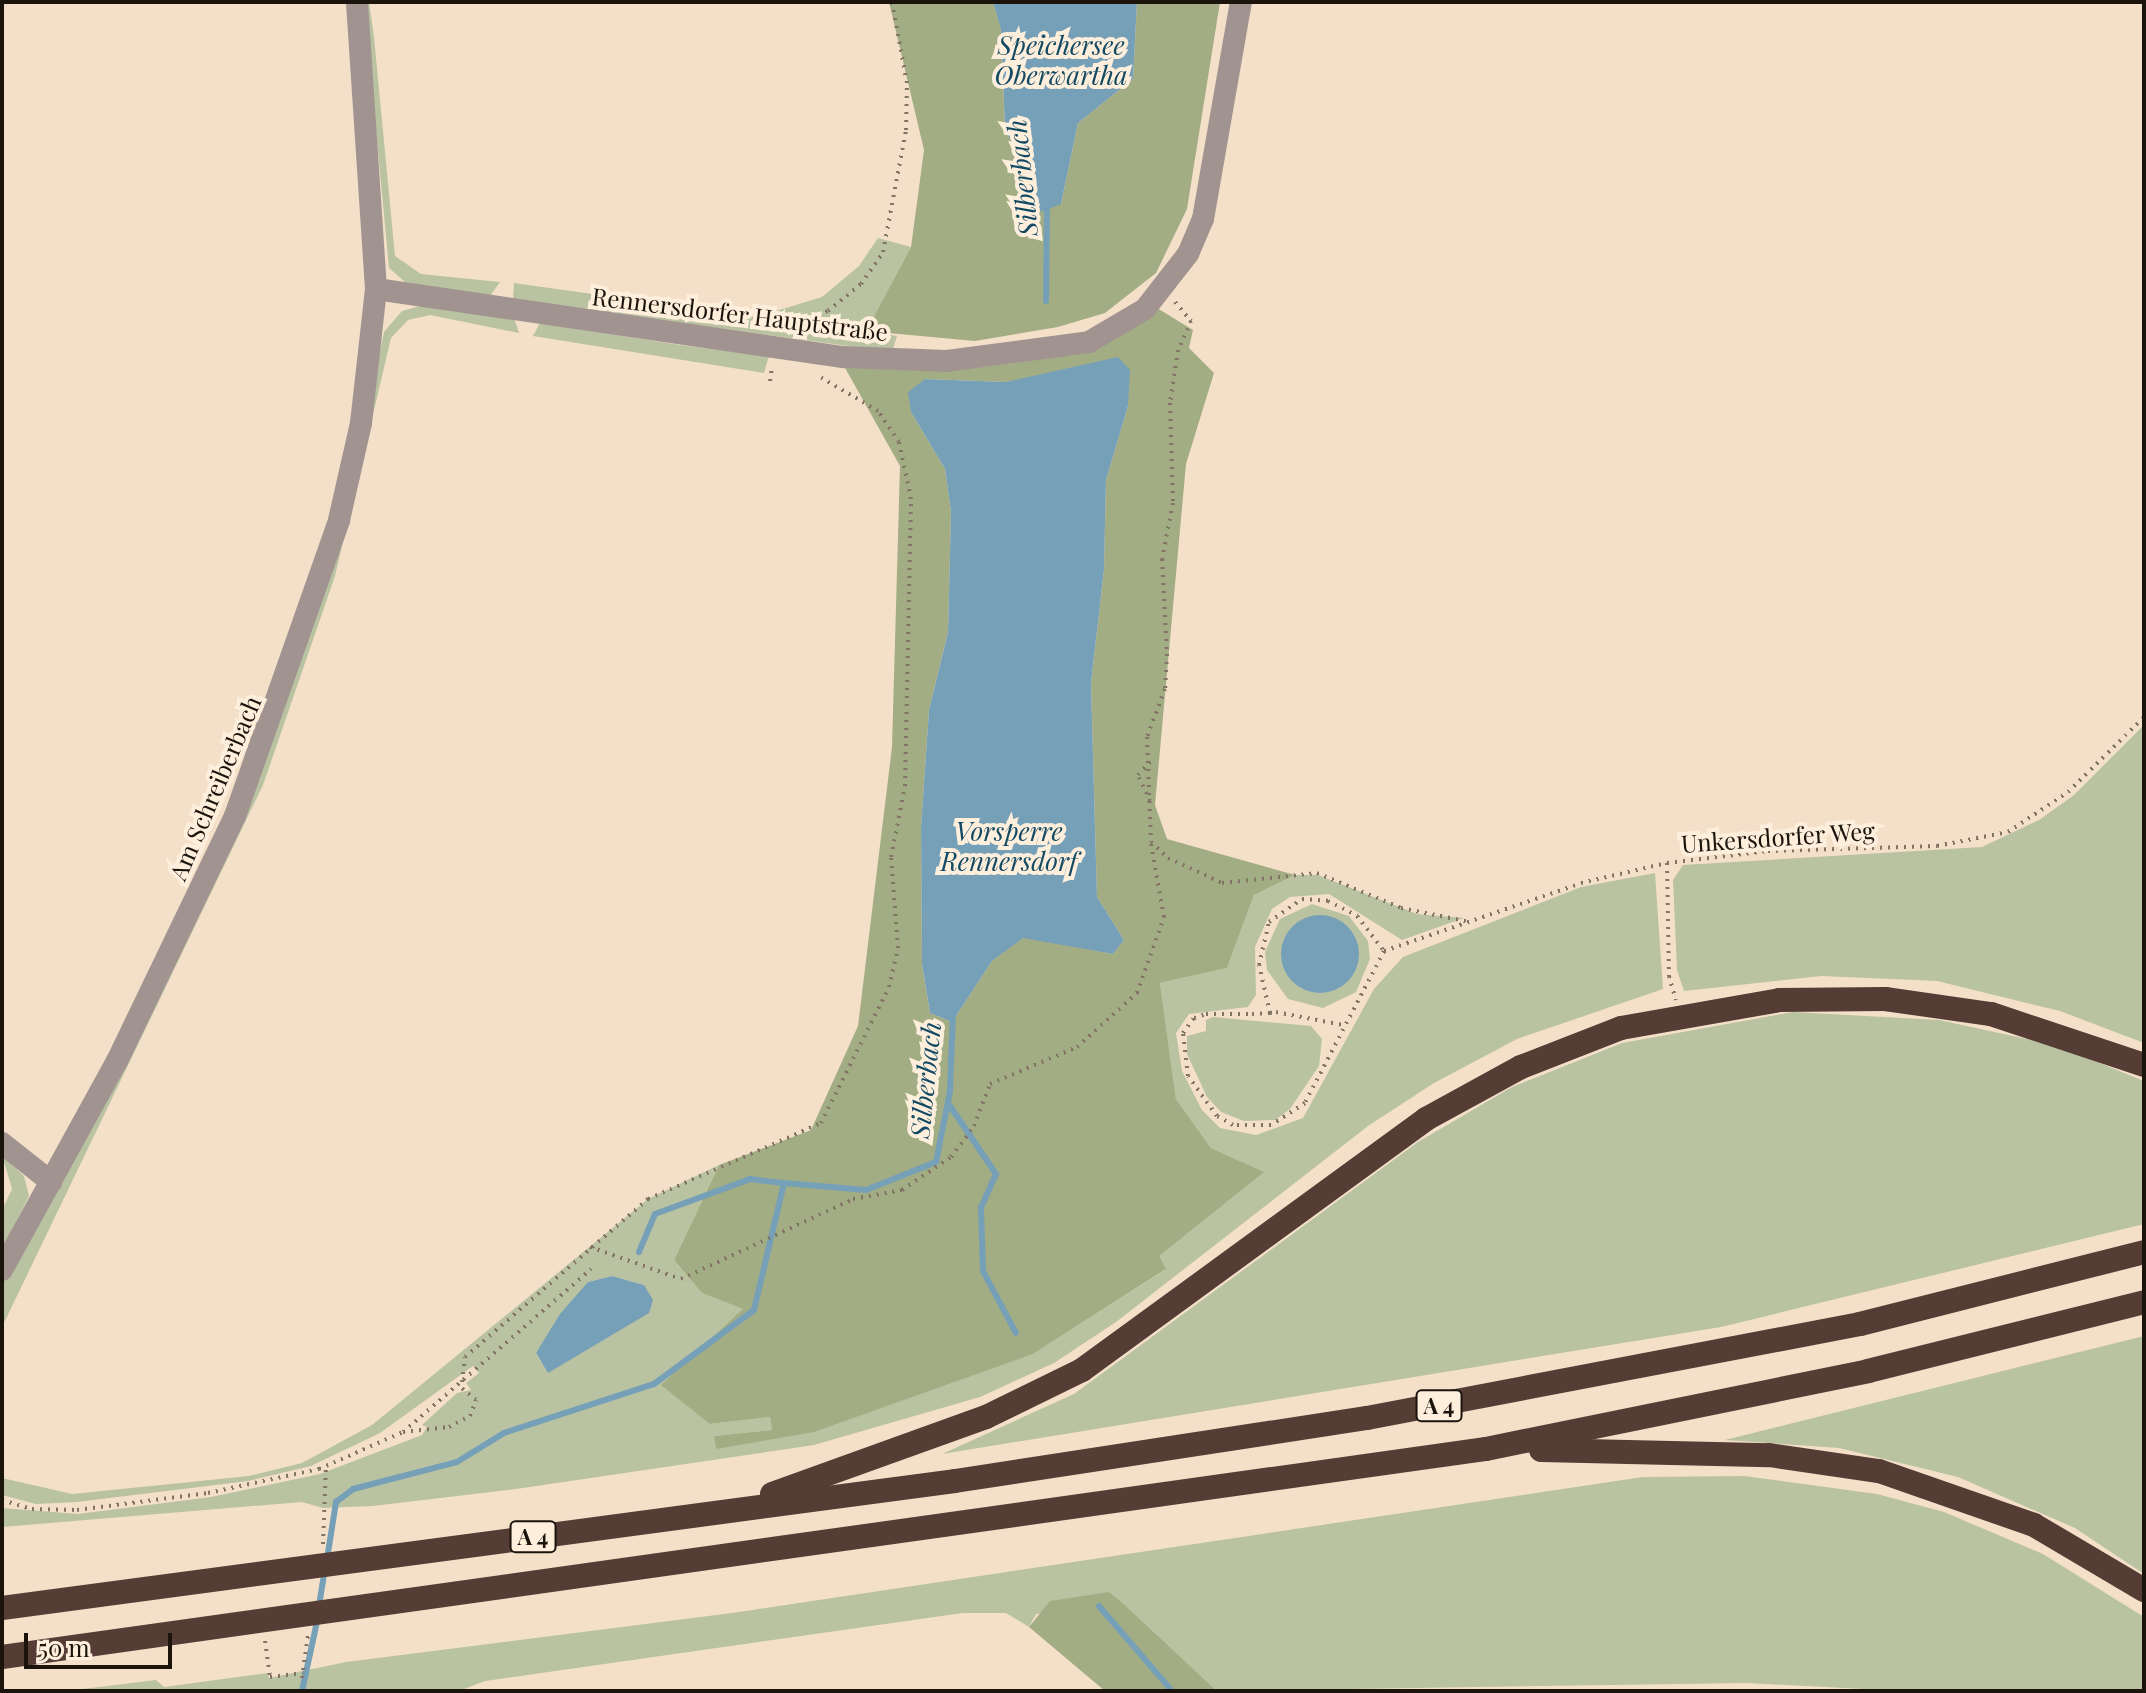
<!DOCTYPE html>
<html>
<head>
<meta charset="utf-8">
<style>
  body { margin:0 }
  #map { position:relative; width:2146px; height:1693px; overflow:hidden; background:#f4e0c9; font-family:"Playfair Display",serif }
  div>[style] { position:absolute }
  .green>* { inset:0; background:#b9c2a1 }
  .forest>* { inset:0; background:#a3ad84 }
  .water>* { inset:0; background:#76a0b8 }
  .round { border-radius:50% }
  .stream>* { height:6px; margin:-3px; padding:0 3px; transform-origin:3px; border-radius:3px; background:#76a0b8 }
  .path>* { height:4px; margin-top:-2px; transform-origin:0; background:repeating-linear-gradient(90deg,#817465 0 2px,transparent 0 8px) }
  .minor>* { height:22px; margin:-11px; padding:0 11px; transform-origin:11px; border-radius:11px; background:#a19490 }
  .tertiary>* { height:22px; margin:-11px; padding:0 11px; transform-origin:11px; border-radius:11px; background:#a19490 }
  .motorway>* { height:24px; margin:-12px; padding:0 12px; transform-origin:12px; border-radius:12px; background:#553c35 }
  span { translate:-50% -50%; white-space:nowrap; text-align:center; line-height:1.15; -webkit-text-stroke:8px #feeedc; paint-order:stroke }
  .shield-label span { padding:2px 6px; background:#feeedc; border:2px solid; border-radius:6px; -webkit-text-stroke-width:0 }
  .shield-label { font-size:22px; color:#1b140c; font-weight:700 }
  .street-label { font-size:24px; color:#1b140c }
  .water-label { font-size:26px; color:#124963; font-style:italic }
  .frame { position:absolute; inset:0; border:4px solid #1b140c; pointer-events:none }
  .scale { position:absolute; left:24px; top:1633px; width:148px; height:36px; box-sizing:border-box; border:4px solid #1b140c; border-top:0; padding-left:10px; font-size:24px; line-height:28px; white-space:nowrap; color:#1b140c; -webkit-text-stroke:6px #feeedc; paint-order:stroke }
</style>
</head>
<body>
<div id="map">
  <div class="green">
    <i style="clip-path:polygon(364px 2px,369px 2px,374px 37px,395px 256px,421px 274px,500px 282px,490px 296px,405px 282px,389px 268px)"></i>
    <i style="clip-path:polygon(878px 238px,911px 247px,866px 331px,897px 336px,892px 352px,513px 300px,514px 283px,756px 317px,822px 297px,859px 266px)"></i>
    <i style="clip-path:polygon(424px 305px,514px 318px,519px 333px,430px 315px,408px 320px,391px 338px,335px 576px,263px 785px,2px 1327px,2px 1284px,124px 1063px,243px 819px,330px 573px,384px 332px,402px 311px)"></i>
    <i style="clip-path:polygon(540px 323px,680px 345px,769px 356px,764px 373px,533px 336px)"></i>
    <i style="clip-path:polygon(2144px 725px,2144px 1043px,2060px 1011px,1937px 981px,1821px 976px,1684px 991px,1677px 970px,1673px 880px,1683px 865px,1982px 847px,2039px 820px,2074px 795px)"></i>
    <i style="clip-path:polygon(evenodd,1655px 873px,1663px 989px,1517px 1039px,1434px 1083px,1368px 1126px,1116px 1322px,1054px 1363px,980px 1397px,814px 1445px,516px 1489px,373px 1506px,323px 1508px,302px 1502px,2px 1527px,2px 1508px,78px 1514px,211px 1497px,320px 1474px,422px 1435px,427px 1427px,422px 1425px,457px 1393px,471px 1390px,466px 1383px,479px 1373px,473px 1366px,380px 1433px,311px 1466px,248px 1481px,77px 1502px,36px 1504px,2px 1495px,2px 1478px,72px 1494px,249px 1476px,302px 1463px,372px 1425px,648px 1199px,719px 1165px,674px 1260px,702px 1293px,744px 1309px,710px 1424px,770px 1417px,772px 1430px,715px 1436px,716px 1449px,1033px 1354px,1165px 1270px,1158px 1256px,1263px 1172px,1211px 1148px,1176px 1099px,1160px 983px,1227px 968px,1254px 895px,1295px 875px,1318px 875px,1417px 914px,1464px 918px,1402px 940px,1329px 894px,1290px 897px,1272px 909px,1255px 947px,1256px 995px,1248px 1007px,1189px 1014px,1176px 1033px,1182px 1071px,1202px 1110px,1220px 1128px,1256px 1135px,1303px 1118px,1374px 989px,1403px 957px,1581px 887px,1655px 873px,612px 1276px,644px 1285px,548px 1372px,536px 1354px,588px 1282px,612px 1276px)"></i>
    <i style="clip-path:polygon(1312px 904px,1349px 916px,1368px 941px,1370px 959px,1356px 992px,1323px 1008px,1288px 999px,1267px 970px,1265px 952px,1280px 919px)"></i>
    <i style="clip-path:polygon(1793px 1012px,1939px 1020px,2055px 1045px,2144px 1081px,2144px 1224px,1721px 1327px,942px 1454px,1074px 1394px,1418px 1142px,1512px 1087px,1622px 1043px)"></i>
    <i style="clip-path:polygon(1213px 1017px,1311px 1026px,1322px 1039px,1319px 1066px,1290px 1109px,1275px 1120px,1244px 1121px,1221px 1112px,1207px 1097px,1187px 1054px,1187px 1036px,1206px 1031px,1206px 1020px)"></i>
    <i style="clip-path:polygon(2px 1155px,24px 1176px,29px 1196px,2px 1250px,2px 1210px,12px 1189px)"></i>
    <i style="clip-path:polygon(2144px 1336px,2144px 1574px,2075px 1528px,1958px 1477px,1839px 1448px,1725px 1440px)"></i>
    <i style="clip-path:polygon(1744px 1476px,1877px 1494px,1944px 1512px,2043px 1554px,2144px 1617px,2144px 1691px,1901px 1691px,1747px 1683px,1217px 1691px,1126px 1606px,1036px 1614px,1029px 1627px,1006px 1613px,963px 1613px,485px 1681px,459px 1691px,66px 1691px,156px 1680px,164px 1687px,268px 1673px,269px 1678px,346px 1662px,732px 1613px,1643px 1477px)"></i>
  </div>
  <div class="forest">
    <i style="clip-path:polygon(889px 2px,993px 2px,1001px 30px,1005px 127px,1061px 204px,1078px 123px,1133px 79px,1137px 2px,1220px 2px,1187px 209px,1156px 273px,1105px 313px,1058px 327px,975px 341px,866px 331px,911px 247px,924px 150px)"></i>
    <i style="clip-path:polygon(evenodd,1157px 308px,1193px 330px,1189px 348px,1214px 373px,1186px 464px,1155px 805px,1167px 839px,1295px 875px,1254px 895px,1227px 968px,1160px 983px,1176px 1099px,1211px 1148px,1264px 1172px,1159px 1256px,1166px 1269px,1033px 1354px,814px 1432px,716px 1449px,714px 1436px,772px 1430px,770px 1417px,710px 1424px,661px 1385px,743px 1309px,702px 1293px,674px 1260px,719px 1165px,811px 1130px,858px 1026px,892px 747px,900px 466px,844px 366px,983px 367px,1070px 355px,1157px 308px,1064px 371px,1128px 406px,1106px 480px,1104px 570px,1091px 683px,1097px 897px,1124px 940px,1113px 954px,1023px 937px,992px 961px,952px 1022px,930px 1013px,922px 964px,921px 827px,929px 710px,948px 632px,951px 512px,945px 469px,911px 412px,925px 379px,1006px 382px,1064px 371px)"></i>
    <i style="clip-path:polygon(1109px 1592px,1126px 1606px,1217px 1691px,1105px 1691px,1029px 1627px,1050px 1601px)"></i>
  </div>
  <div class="water">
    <i style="clip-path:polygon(993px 2px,1137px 2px,1133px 79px,1078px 123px,1061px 204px,1041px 212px,1005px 127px,1001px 30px)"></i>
    <i style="clip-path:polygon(1118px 357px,1130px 370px,1128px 406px,1106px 480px,1104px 570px,1091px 683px,1097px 897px,1124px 940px,1113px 954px,1023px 938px,992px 961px,952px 1022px,930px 1013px,922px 964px,921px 827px,929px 710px,948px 632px,951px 512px,945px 469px,911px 412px,908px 392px,925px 379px,1006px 382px)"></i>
    <i class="round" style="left:1281px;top:915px;width:78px;height:78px"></i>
    <i style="clip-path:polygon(612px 1276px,644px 1285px,653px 1300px,649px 1313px,548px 1373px,536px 1353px,560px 1314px,588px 1282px)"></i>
  </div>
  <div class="stream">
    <i style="left:1046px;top:301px;width:100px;rotate:-89.4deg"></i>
    <i style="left:948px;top:1103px;width:86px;rotate:55.9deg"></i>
    <i style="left:996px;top:1174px;width:37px;rotate:114deg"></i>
    <i style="left:981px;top:1208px;width:63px;rotate:88.2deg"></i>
    <i style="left:983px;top:1271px;width:70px;rotate:62deg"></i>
    <i style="left:639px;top:1252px;width:41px;rotate:-67.2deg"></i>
    <i style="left:655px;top:1214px;width:101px;rotate:-20.2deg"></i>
    <i style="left:750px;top:1179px;width:34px;rotate:7deg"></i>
    <i style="left:327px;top:1559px;width:58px;rotate:-81deg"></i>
    <i style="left:336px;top:1502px;width:21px;rotate:-37deg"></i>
    <i style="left:353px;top:1489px;width:107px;rotate:-14.6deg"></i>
    <i style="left:457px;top:1462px;width:55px;rotate:-31.7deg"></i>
    <i style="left:504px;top:1433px;width:158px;rotate:-18.1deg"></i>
    <i style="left:654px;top:1384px;width:124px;rotate:-36.5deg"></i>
    <i style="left:754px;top:1310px;width:130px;rotate:-76.7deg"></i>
    <i style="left:784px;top:1183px;width:82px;rotate:4.9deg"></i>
    <i style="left:866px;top:1190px;width:75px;rotate:-21.8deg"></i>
    <i style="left:936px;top:1162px;width:72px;rotate:-78.8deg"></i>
    <i style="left:950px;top:1091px;width:77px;rotate:-87.8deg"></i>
    <i style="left:319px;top:1606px;width:36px;rotate:-81deg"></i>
    <i style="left:1099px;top:1606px;width:112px;rotate:49.3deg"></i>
    <i style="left:302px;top:1691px;width:76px;rotate:-77.8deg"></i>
  </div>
  <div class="path">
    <i style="left:1175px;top:302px;width:25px;rotate:50deg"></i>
    <i style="left:1191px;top:321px;width:32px;rotate:114deg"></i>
    <i style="left:1178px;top:350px;width:54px;rotate:98.6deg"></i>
    <i style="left:1170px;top:403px;width:100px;rotate:88.3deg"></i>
    <i style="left:1173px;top:503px;width:57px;rotate:101.1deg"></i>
    <i style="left:1162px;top:559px;width:95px;rotate:87deg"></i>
    <i style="left:1167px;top:654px;width:35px;rotate:93deg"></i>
    <i style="left:1165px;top:689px;width:51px;rotate:110.6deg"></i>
    <i style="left:1147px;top:737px;width:105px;rotate:87.8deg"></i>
    <i style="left:1151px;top:842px;width:23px;rotate:43deg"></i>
    <i style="left:1168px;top:858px;width:60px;rotate:24.8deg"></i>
    <i style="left:1222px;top:883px;width:96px;rotate:-6deg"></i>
    <i style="left:1317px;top:873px;width:91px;rotate:22.6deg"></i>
    <i style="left:1401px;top:908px;width:70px;rotate:11.5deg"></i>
    <i style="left:789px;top:328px;width:43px;rotate:-23.6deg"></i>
    <i style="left:828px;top:311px;width:43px;rotate:-39.3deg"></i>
    <i style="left:861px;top:284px;width:39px;rotate:-55deg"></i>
    <i style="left:883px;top:252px;width:124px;rotate:-79.3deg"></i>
    <i style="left:906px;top:130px;width:47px;rotate:-88.8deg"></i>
    <i style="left:907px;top:83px;width:82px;rotate:-100.5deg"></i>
    <i style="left:770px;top:381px;width:15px;rotate:-82deg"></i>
    <i style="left:1150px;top:801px;width:29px;rotate:-115deg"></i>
    <i style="left:1138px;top:775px;width:18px;rotate:-47deg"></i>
    <i style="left:1667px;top:863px;width:113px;rotate:89deg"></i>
    <i style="left:1669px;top:976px;width:25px;rotate:74deg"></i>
    <i style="left:1384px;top:951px;width:208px;rotate:-19deg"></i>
    <i style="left:1581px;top:883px;width:88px;rotate:-13.1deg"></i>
    <i style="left:1667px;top:863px;width:102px;rotate:-6.8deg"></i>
    <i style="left:1768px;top:851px;width:169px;rotate:-1.7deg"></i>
    <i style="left:1937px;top:846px;width:72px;rotate:-11.2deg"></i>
    <i style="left:2008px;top:832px;width:72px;rotate:-33.7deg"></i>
    <i style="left:2068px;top:792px;width:107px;rotate:-44.6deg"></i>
    <i style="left:1270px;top:1013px;width:49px;rotate:-102.9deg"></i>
    <i style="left:1259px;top:965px;width:44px;rotate:-76.9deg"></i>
    <i style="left:1269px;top:922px;width:40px;rotate:-34.9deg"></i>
    <i style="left:1302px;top:899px;width:26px;rotate:4deg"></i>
    <i style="left:1328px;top:901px;width:33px;rotate:27deg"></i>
    <i style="left:1357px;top:916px;width:44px;rotate:52.4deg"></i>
    <i style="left:1384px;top:951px;width:171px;rotate:117.5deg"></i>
    <i style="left:1305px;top:1103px;width:40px;rotate:147.1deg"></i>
    <i style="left:1271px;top:1125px;width:38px;rotate:180deg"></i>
    <i style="left:1233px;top:1125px;width:18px;rotate:-151deg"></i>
    <i style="left:1217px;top:1116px;width:49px;rotate:-125.9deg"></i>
    <i style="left:1188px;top:1076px;width:43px;rotate:-96.6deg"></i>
    <i style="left:1183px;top:1033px;width:19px;rotate:-54deg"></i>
    <i style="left:1194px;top:1018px;width:13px;rotate:-18deg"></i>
    <i style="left:1206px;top:1014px;width:46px"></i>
    <i style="left:1252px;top:1014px;width:18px;rotate:-3deg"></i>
    <i style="left:1270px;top:1013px;width:6px;rotate:-9deg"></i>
    <i style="left:1276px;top:1012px;width:68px;rotate:11deg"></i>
    <i style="left:590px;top:1247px;width:96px;rotate:19.4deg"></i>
    <i style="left:681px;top:1279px;width:190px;rotate:-24.9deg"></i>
    <i style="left:853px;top:1199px;width:50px;rotate:-10.4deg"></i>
    <i style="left:902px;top:1190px;width:59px;rotate:-34deg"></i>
    <i style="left:951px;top:1157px;width:39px;rotate:-53deg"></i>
    <i style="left:974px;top:1126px;width:45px;rotate:-69.1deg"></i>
    <i style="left:990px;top:1084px;width:95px;rotate:-23deg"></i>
    <i style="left:1077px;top:1047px;width:81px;rotate:-42deg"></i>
    <i style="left:1137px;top:993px;width:81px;rotate:-70.4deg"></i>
    <i style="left:1164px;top:917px;width:74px;rotate:-100.1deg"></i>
    <i style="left:462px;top:1382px;width:25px;rotate:-83deg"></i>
    <i style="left:465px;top:1357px;width:242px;rotate:-40.8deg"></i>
    <i style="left:648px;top:1199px;width:189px;rotate:-23.7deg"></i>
    <i style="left:821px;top:1123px;width:152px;rotate:-63.4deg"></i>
    <i style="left:889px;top:987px;width:40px;rotate:-77deg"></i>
    <i style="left:898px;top:948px;width:91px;rotate:-94.4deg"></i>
    <i style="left:891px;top:857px;width:72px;rotate:-78.8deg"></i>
    <i style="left:905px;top:786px;width:287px;rotate:-88.8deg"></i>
    <i style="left:911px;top:499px;width:58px;rotate:-101.9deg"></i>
    <i style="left:899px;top:442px;width:37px;rotate:-124deg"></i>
    <i style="left:878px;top:411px;width:71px;rotate:-149.5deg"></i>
    <i style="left:403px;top:1432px;width:46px;rotate:-6.2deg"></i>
    <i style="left:449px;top:1427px;width:24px;rotate:-28deg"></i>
    <i style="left:470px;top:1416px;width:17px;rotate:-69deg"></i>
    <i style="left:476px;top:1400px;width:23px;rotate:-140deg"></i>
    <i style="left:2px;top:1500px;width:31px;rotate:17deg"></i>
    <i style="left:32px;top:1509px;width:45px;rotate:1.3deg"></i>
    <i style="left:77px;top:1510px;width:132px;rotate:-7.4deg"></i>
    <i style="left:208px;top:1493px;width:114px;rotate:-12.2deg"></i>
    <i style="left:319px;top:1469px;width:92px;rotate:-23.8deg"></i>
    <i style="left:403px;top:1432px;width:249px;rotate:-40.9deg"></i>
    <i style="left:323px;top:1544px;width:77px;rotate:-87.8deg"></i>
    <i style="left:265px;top:1641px;width:36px;rotate:82deg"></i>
    <i style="left:270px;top:1677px;width:33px;rotate:-7deg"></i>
    <i style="left:302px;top:1678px;width:43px;rotate:-82.1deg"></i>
  </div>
  <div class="minor">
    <i style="left:376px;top:289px;width:472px;rotate:8.3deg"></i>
    <i style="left:843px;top:357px;width:104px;rotate:2.2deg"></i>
    <i style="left:947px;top:361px;width:143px;rotate:-7.6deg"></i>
    <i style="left:1089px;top:342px;width:65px;rotate:-30.5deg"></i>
    <i style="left:1145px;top:309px;width:70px;rotate:-52deg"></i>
    <i style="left:1188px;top:254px;width:38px;rotate:-67deg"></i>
    <i style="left:1203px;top:219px;width:220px;rotate:-80.1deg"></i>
    <i style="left:2px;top:1143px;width:63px;rotate:38.5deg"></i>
  </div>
  <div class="tertiary">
    <i style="left:2px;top:1270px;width:239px;rotate:-61.2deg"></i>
    <i style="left:117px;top:1061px;width:272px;rotate:-64.3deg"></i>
    <i style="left:235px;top:816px;width:314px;rotate:-70.6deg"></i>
    <i style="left:339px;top:520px;width:99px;rotate:-77.2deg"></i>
    <i style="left:361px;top:423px;width:135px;rotate:-83.6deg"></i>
    <i style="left:376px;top:289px;width:288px;rotate:-93.8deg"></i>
  </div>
  <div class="motorway">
    <i style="left:1541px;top:1450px;width:228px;rotate:1.3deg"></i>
    <i style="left:1769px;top:1455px;width:111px;rotate:8.3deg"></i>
    <i style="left:1879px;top:1471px;width:164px;rotate:19.2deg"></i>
    <i style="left:2034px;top:1525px;width:128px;rotate:30.6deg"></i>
    <i style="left:772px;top:1494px;width:227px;rotate:-19.8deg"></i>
    <i style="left:986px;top:1417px;width:107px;rotate:-26.1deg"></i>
    <i style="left:1082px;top:1370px;width:426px;rotate:-36.1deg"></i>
    <i style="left:1426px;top:1119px;width:108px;rotate:-28.7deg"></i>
    <i style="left:1521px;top:1067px;width:107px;rotate:-21.3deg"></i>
    <i style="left:1621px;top:1028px;width:160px;rotate:-10deg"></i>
    <i style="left:1779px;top:1000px;width:106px;rotate:-0.5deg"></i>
    <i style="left:1885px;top:999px;width:107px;rotate:8.1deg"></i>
    <i style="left:1991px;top:1014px;width:161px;rotate:18.4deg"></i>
    <i style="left:2px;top:1608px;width:961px;rotate:-7.59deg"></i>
    <i style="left:955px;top:1481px;width:417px;rotate:-8.7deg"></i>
    <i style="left:1367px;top:1418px;width:502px;rotate:-10.79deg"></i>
    <i style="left:1860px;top:1324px;width:293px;rotate:-14.2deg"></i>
    <i style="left:2px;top:1657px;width:1499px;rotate:-7.98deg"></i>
    <i style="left:1486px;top:1449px;width:390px;rotate:-11.5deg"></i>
    <i style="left:1868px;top:1371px;width:284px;rotate:-14deg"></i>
  </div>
  <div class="shield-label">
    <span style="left:1439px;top:1406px">A 4</span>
    <span style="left:533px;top:1537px">A 4</span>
  </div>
  <div class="street-label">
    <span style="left:740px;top:314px;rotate:7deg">Rennersdorfer Hauptstraße</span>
    <span style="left:215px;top:788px;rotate:-67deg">Am Schreiberbach</span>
    <span style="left:1778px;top:837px;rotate:-4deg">Unkersdorfer Weg</span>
  </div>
  <div class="water-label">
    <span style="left:1061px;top:60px">Speichersee<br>Oberwartha</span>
    <span style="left:1022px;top:178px;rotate:-96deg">Silberbach</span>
    <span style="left:1009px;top:846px">Vorsperre<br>Rennersdorf</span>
    <span style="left:925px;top:1080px;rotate:-84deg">Silberbach</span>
  </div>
  <div class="frame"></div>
  <div class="scale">50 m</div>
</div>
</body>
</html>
